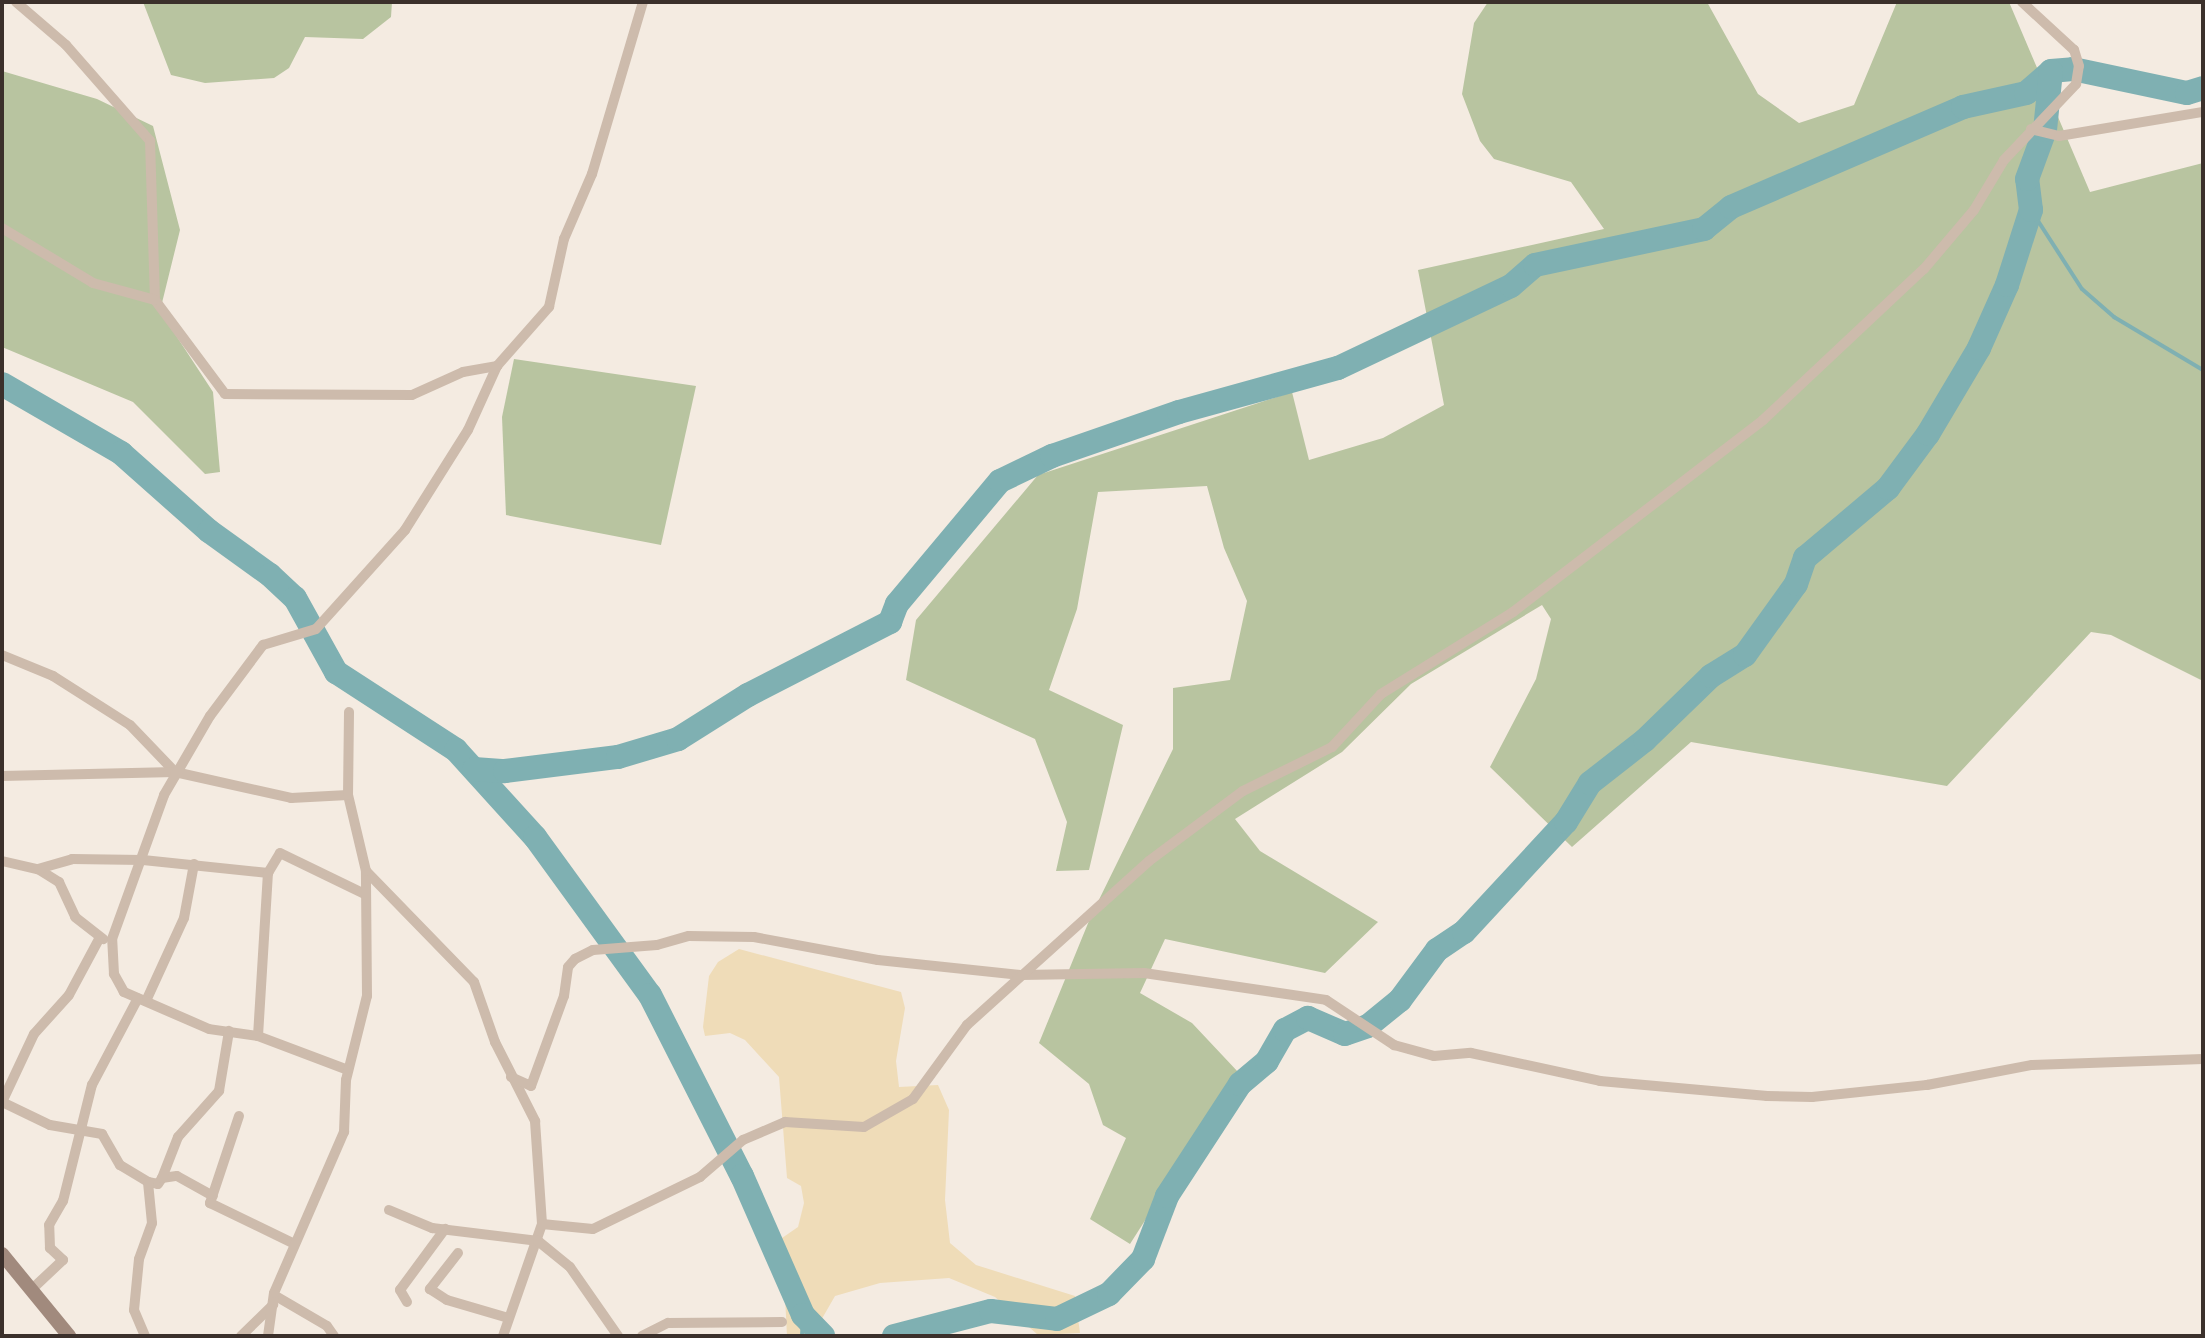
<!DOCTYPE html>
<html>
<head>
<meta charset="utf-8">
<style>
  body { margin:0 }
  #map { position:relative; width:2205px; height:1338px; overflow:hidden; background:#f4ebe1; font-family:"Golos Text",sans-serif }
  div>[style] { position:absolute }
  .green>* { inset:0; background:#b8c4a0 }
  .sand>* { inset:0; background:#efdcb8 }
  .stream>* { height:4px; margin:-2px; padding:0 2px; transform-origin:2px; border-radius:2px; background:#7fb0b2 }
  .river>* { height:24px; margin:-12px; padding:0 12px; transform-origin:12px; border-radius:12px; background:#7fb0b2 }
  .street>* { height:10px; margin:-5px; padding:0 5px; transform-origin:5px; border-radius:5px; background:#cdbbac }
  .secondary>* { height:14px; margin:-7px; padding:0 7px; transform-origin:7px; border-radius:7px; background:#a18a7d }
  span { translate:-50% -50%; white-space:nowrap; text-align:center; line-height:1.15; -webkit-text-stroke:7px #fbf5ee; paint-order:stroke }
  .frame { position:absolute; inset:0; border:4px solid #3b302b; pointer-events:none }
</style>
</head>
<body>
<div id="map">
  <div class="green">
    <i style="clip-path:polygon(143px 2px,392px 2px,391px 17px,363px 39px,305px 37px,289px 68px,274px 78px,205px 83px,171px 75px)"></i>
    <i style="clip-path:polygon(1488px 2px,1707px 2px,1758px 94px,1799px 123px,1854px 105px,1897px 2px,2009px 2px,2090px 192px,2203px 163px,2203px 681px,2111px 635px,2091px 632px,1947px 786px,1691px 742px,1572px 847px,1490px 767px,1536px 679px,1551px 619px,1542px 605px,1411px 684px,1342px 752px,1235px 819px,1260px 851px,1378px 922px,1325px 973px,1165px 939px,1140px 993px,1192px 1023px,1239px 1073px,1130px 1244px,1090px 1219px,1126px 1138px,1103px 1125px,1089px 1084px,1039px 1043px,1091px 916px,1173px 749px,1173px 688px,1230px 680px,1247px 601px,1224px 548px,1207px 486px,1098px 492px,1077px 609px,1049px 690px,1123px 725px,1089px 870px,1056px 871px,1067px 822px,1035px 739px,906px 680px,916px 620px,1038px 475px,1292px 392px,1309px 460px,1383px 438px,1444px 405px,1418px 270px,1604px 229px,1571px 182px,1494px 159px,1480px 141px,1462px 94px,1474px 23px)"></i>
    <i style="clip-path:polygon(2px 71px,97px 99px,153px 126px,180px 230px,160px 311px,213px 392px,220px 472px,205px 474px,133px 402px,2px 347px)"></i>
    <i style="clip-path:polygon(514px 359px,696px 386px,661px 545px,506px 515px,502px 417px)"></i>
  </div>
  <div class="sand">
    <i style="clip-path:polygon(739px 949px,901px 992px,905px 1008px,896px 1061px,899px 1087px,938px 1085px,949px 1110px,945px 1200px,950px 1243px,976px 1265px,1075px 1296px,1080px 1333px,1038px 1335px,995px 1297px,949px 1278px,880px 1283px,835px 1296px,812px 1336px,787px 1336px,782px 1238px,798px 1227px,804px 1203px,801px 1186px,787px 1178px,779px 1077px,745px 1040px,730px 1033px,705px 1036px,703px 1027px,709px 976px,718px 962px)"></i>
  </div>
  <div class="stream">
    <i style="left:2031px;top:210px;width:94px;rotate:57.2deg"></i>
    <i style="left:2082px;top:289px;width:43px;rotate:41.2deg"></i>
    <i style="left:2114px;top:317px;width:104px;rotate:30.8deg"></i>
    <i style="left:802px;top:1336px;width:21px;rotate:-87deg"></i>
  </div>
  <div class="river">
    <i style="left:2px;top:384px;width:138px;rotate:30.1deg"></i>
    <i style="left:121px;top:453px;width:118px;rotate:41.6deg"></i>
    <i style="left:209px;top:531px;width:75px;rotate:35.8deg"></i>
    <i style="left:270px;top:575px;width:34px;rotate:43deg"></i>
    <i style="left:295px;top:598px;width:85px;rotate:61deg"></i>
    <i style="left:336px;top:672px;width:143px;rotate:33deg"></i>
    <i style="left:456px;top:750px;width:118px;rotate:47.8deg"></i>
    <i style="left:535px;top:837px;width:195px;rotate:54deg"></i>
    <i style="left:650px;top:995px;width:203px;rotate:63.1deg"></i>
    <i style="left:742px;top:1176px;width:152px;rotate:66.3deg"></i>
    <i style="left:803px;top:1315px;width:29px;rotate:46deg"></i>
    <i style="left:474px;top:769px;width:31px;rotate:4deg"></i>
    <i style="left:505px;top:771px;width:114px;rotate:-7.1deg"></i>
    <i style="left:618px;top:757px;width:63px;rotate:-16.7deg"></i>
    <i style="left:678px;top:739px;width:83px;rotate:-32.2deg"></i>
    <i style="left:748px;top:695px;width:160px;rotate:-27.2deg"></i>
    <i style="left:890px;top:622px;width:19px;rotate:-69deg"></i>
    <i style="left:897px;top:604px;width:160px;rotate:-50.1deg"></i>
    <i style="left:1000px;top:481px;width:58px;rotate:-25.7deg"></i>
    <i style="left:1052px;top:456px;width:134px;rotate:-19.1deg"></i>
    <i style="left:1179px;top:412px;width:165px;rotate:-15.5deg"></i>
    <i style="left:1338px;top:368px;width:191px;rotate:-25.4deg"></i>
    <i style="left:1511px;top:286px;width:32px;rotate:-41deg"></i>
    <i style="left:1535px;top:265px;width:173px;rotate:-12deg"></i>
    <i style="left:1704px;top:229px;width:35px;rotate:-39deg"></i>
    <i style="left:1731px;top:207px;width:253px;rotate:-23.3deg"></i>
    <i style="left:1963px;top:107px;width:65px;rotate:-12.5deg"></i>
    <i style="left:2026px;top:93px;width:33px;rotate:-41deg"></i>
    <i style="left:2051px;top:71px;width:22px;rotate:-5deg"></i>
    <i style="left:2073px;top:69px;width:116px;rotate:11.9deg"></i>
    <i style="left:2187px;top:93px;width:17px;rotate:-17deg"></i>
    <i style="left:894px;top:1336px;width:100px;rotate:-14.5deg"></i>
    <i style="left:991px;top:1311px;width:66px;rotate:6.9deg"></i>
    <i style="left:1057px;top:1319px;width:58px;rotate:-25.7deg"></i>
    <i style="left:1109px;top:1294px;width:49px;rotate:-45.8deg"></i>
    <i style="left:1143px;top:1259px;width:67px;rotate:-69.1deg"></i>
    <i style="left:1167px;top:1196px;width:134px;rotate:-56.9deg"></i>
    <i style="left:1240px;top:1084px;width:35px;rotate:-40deg"></i>
    <i style="left:1267px;top:1061px;width:36px;rotate:-60deg"></i>
    <i style="left:1285px;top:1030px;width:26px;rotate:-28deg"></i>
    <i style="left:1308px;top:1018px;width:40px;rotate:23.4deg"></i>
    <i style="left:1345px;top:1034px;width:24px;rotate:-19deg"></i>
    <i style="left:1368px;top:1026px;width:41px;rotate:-39.1deg"></i>
    <i style="left:1400px;top:1000px;width:62px;rotate:-53.5deg"></i>
    <i style="left:1437px;top:950px;width:32px;rotate:-34deg"></i>
    <i style="left:1464px;top:932px;width:150px;rotate:-47.2deg"></i>
    <i style="left:1566px;top:822px;width:46px;rotate:-58.4deg"></i>
    <i style="left:1590px;top:783px;width:70px;rotate:-38deg"></i>
    <i style="left:1645px;top:740px;width:92px;rotate:-44.1deg"></i>
    <i style="left:1711px;top:676px;width:40px;rotate:-32deg"></i>
    <i style="left:1745px;top:655px;width:87px;rotate:-54.3deg"></i>
    <i style="left:1796px;top:584px;width:28px;rotate:-71deg"></i>
    <i style="left:1805px;top:558px;width:109px;rotate:-40.1deg"></i>
    <i style="left:1888px;top:488px;width:67px;rotate:-53.5deg"></i>
    <i style="left:1928px;top:434px;width:100px;rotate:-59.3deg"></i>
    <i style="left:1979px;top:348px;width:69px;rotate:-66deg"></i>
    <i style="left:2007px;top:285px;width:79px;rotate:-72.3deg"></i>
    <i style="left:2031px;top:210px;width:31px;rotate:-97deg"></i>
    <i style="left:2027px;top:179px;width:52px;rotate:-69.8deg"></i>
    <i style="left:2045px;top:130px;width:59px;rotate:-84.2deg"></i>
  </div>
  <div class="street">
    <i style="left:16px;top:2px;width:66px;rotate:40.7deg"></i>
    <i style="left:66px;top:45px;width:128px;rotate:48.8deg"></i>
    <i style="left:150px;top:141px;width:159px;rotate:88.2deg"></i>
    <i style="left:155px;top:300px;width:117px;rotate:53.3deg"></i>
    <i style="left:225px;top:394px;width:187px;rotate:0.3deg"></i>
    <i style="left:412px;top:395px;width:56px;rotate:-24.3deg"></i>
    <i style="left:463px;top:372px;width:35px;rotate:-10deg"></i>
    <i style="left:2031px;top:129px;width:29px;rotate:14deg"></i>
    <i style="left:2059px;top:136px;width:146px;rotate:-9.5deg"></i>
    <i style="left:2px;top:228px;width:106px;rotate:31.1deg"></i>
    <i style="left:93px;top:283px;width:64px;rotate:15.3deg"></i>
    <i style="left:2px;top:655px;width:55px;rotate:22.4deg"></i>
    <i style="left:53px;top:676px;width:91px;rotate:32.5deg"></i>
    <i style="left:130px;top:725px;width:65px;rotate:46.2deg"></i>
    <i style="left:2px;top:776px;width:173px;rotate:-1.3deg"></i>
    <i style="left:175px;top:772px;width:119px;rotate:12.6deg"></i>
    <i style="left:291px;top:798px;width:57px;rotate:-3deg"></i>
    <i style="left:2px;top:861px;width:37px;rotate:13deg"></i>
    <i style="left:38px;top:869px;width:25px;rotate:32deg"></i>
    <i style="left:59px;top:882px;width:38px;rotate:65deg"></i>
    <i style="left:75px;top:917px;width:36px;rotate:38deg"></i>
    <i style="left:38px;top:869px;width:35px;rotate:-16deg"></i>
    <i style="left:72px;top:859px;width:71px;rotate:0.8deg"></i>
    <i style="left:143px;top:860px;width:126px;rotate:5.9deg"></i>
    <i style="left:268px;top:873px;width:23px;rotate:-59deg"></i>
    <i style="left:280px;top:853px;width:94px;rotate:25.8deg"></i>
    <i style="left:366px;top:871px;width:155px;rotate:45.8deg"></i>
    <i style="left:474px;top:982px;width:64px;rotate:70.7deg"></i>
    <i style="left:495px;top:1042px;width:89px;rotate:63.1deg"></i>
    <i style="left:535px;top:1121px;width:103px;rotate:86.1deg"></i>
    <i style="left:542px;top:1224px;width:119px;rotate:109.2deg"></i>
    <i style="left:146px;top:1001px;width:91px;rotate:-65.4deg"></i>
    <i style="left:184px;top:918px;width:55px;rotate:-79.5deg"></i>
    <i style="left:258px;top:1036px;width:163px;rotate:-86.5deg"></i>
    <i style="left:348px;top:1070px;width:96px;rotate:-159.3deg"></i>
    <i style="left:258px;top:1036px;width:49px;rotate:-171.9deg"></i>
    <i style="left:209px;top:1029px;width:93px;rotate:-156.5deg"></i>
    <i style="left:124px;top:992px;width:21px;rotate:-119deg"></i>
    <i style="left:114px;top:974px;width:35px;rotate:-93deg"></i>
    <i style="left:112px;top:939px;width:153px;rotate:-70.1deg"></i>
    <i style="left:164px;top:795px;width:91px;rotate:-59.8deg"></i>
    <i style="left:210px;top:716px;width:89px;rotate:-53.3deg"></i>
    <i style="left:263px;top:645px;width:55px;rotate:-16.8deg"></i>
    <i style="left:316px;top:629px;width:133px;rotate:-48deg"></i>
    <i style="left:405px;top:530px;width:118px;rotate:-57.8deg"></i>
    <i style="left:468px;top:430px;width:70px;rotate:-65.6deg"></i>
    <i style="left:497px;top:366px;width:79px;rotate:-48.6deg"></i>
    <i style="left:549px;top:307px;width:70px;rotate:-77.6deg"></i>
    <i style="left:564px;top:239px;width:71px;rotate:-66.7deg"></i>
    <i style="left:592px;top:174px;width:179px;rotate:-73.5deg"></i>
    <i style="left:511px;top:1077px;width:22px;rotate:24deg"></i>
    <i style="left:531px;top:1086px;width:96px;rotate:-69.9deg"></i>
    <i style="left:564px;top:996px;width:29px;rotate:-82deg"></i>
    <i style="left:568px;top:967px;width:11px;rotate:-49deg"></i>
    <i style="left:575px;top:959px;width:20px;rotate:-27deg"></i>
    <i style="left:593px;top:950px;width:64px;rotate:-4.5deg"></i>
    <i style="left:657px;top:945px;width:33px;rotate:-16deg"></i>
    <i style="left:689px;top:936px;width:65px;rotate:0.9deg"></i>
    <i style="left:754px;top:937px;width:126px;rotate:10.5deg"></i>
    <i style="left:878px;top:960px;width:143px;rotate:6deg"></i>
    <i style="left:1020px;top:975px;width:124px;rotate:-0.9deg"></i>
    <i style="left:1144px;top:973px;width:184px;rotate:8.4deg"></i>
    <i style="left:1326px;top:1000px;width:82px;rotate:33.5deg"></i>
    <i style="left:1394px;top:1045px;width:41px;rotate:15.4deg"></i>
    <i style="left:1434px;top:1056px;width:37px;rotate:-5deg"></i>
    <i style="left:1471px;top:1053px;width:132px;rotate:12.2deg"></i>
    <i style="left:1600px;top:1081px;width:168px;rotate:5.1deg"></i>
    <i style="left:1767px;top:1096px;width:45px;rotate:1.3deg"></i>
    <i style="left:1812px;top:1097px;width:116px;rotate:-6deg"></i>
    <i style="left:1927px;top:1085px;width:107px;rotate:-10.8deg"></i>
    <i style="left:2032px;top:1065px;width:171px;rotate:-2deg"></i>
    <i style="left:2px;top:1102px;width:53px;rotate:25.6deg"></i>
    <i style="left:50px;top:1125px;width:53px;rotate:9.8deg"></i>
    <i style="left:102px;top:1134px;width:36px;rotate:60deg"></i>
    <i style="left:120px;top:1165px;width:33px;rotate:31deg"></i>
    <i style="left:148px;top:1182px;width:10px;rotate:11deg"></i>
    <i style="left:158px;top:1184px;width:7px;rotate:-56deg"></i>
    <i style="left:162px;top:1178px;width:15px;rotate:-8deg"></i>
    <i style="left:177px;top:1176px;width:41px;rotate:29.1deg"></i>
    <i style="left:2px;top:1102px;width:75px;rotate:-64.8deg"></i>
    <i style="left:34px;top:1034px;width:52px;rotate:-48.1deg"></i>
    <i style="left:69px;top:995px;width:64px;rotate:-61.8deg"></i>
    <i style="left:239px;top:1116px;width:92px;rotate:108.4deg"></i>
    <i style="left:210px;top:1203px;width:94px;rotate:25.8deg"></i>
    <i style="left:162px;top:1178px;width:44px;rotate:-68.7deg"></i>
    <i style="left:178px;top:1137px;width:62px;rotate:-48.3deg"></i>
    <i style="left:219px;top:1091px;width:61px;rotate:-80.5deg"></i>
    <i style="left:389px;top:1210px;width:47px;rotate:22.7deg"></i>
    <i style="left:432px;top:1228px;width:107px;rotate:7deg"></i>
    <i style="left:538px;top:1241px;width:41px;rotate:39.1deg"></i>
    <i style="left:570px;top:1267px;width:84px;rotate:55.2deg"></i>
    <i style="left:542px;top:1224px;width:51px;rotate:5.6deg"></i>
    <i style="left:593px;top:1229px;width:119px;rotate:-25.9deg"></i>
    <i style="left:700px;top:1177px;width:57px;rotate:-40.7deg"></i>
    <i style="left:743px;top:1140px;width:46px;rotate:-23.2deg"></i>
    <i style="left:785px;top:1122px;width:79px;rotate:3.6deg"></i>
    <i style="left:864px;top:1127px;width:56px;rotate:-29.7deg"></i>
    <i style="left:913px;top:1099px;width:92px;rotate:-53.9deg"></i>
    <i style="left:967px;top:1025px;width:245px;rotate:-42deg"></i>
    <i style="left:1149px;top:861px;width:117px;rotate:-36.7deg"></i>
    <i style="left:1243px;top:791px;width:99px;rotate:-26.3deg"></i>
    <i style="left:1332px;top:747px;width:72px;rotate:-47.2deg"></i>
    <i style="left:1381px;top:694px;width:155px;rotate:-31.8deg"></i>
    <i style="left:1513px;top:612px;width:315px;rotate:-37.5deg"></i>
    <i style="left:1763px;top:420px;width:221px;rotate:-43.2deg"></i>
    <i style="left:1924px;top:269px;width:77px;rotate:-49.7deg"></i>
    <i style="left:1974px;top:210px;width:58px;rotate:-59deg"></i>
    <i style="left:2004px;top:160px;width:105px;rotate:-46.5deg"></i>
    <i style="left:2076px;top:84px;width:18px;rotate:-81deg"></i>
    <i style="left:2079px;top:66px;width:17px;rotate:-107deg"></i>
    <i style="left:2074px;top:50px;width:71px;rotate:-137.3deg"></i>
    <i style="left:458px;top:1253px;width:46px;rotate:127.9deg"></i>
    <i style="left:430px;top:1289px;width:20px;rotate:33deg"></i>
    <i style="left:447px;top:1300px;width:64px;rotate:16.4deg"></i>
    <i style="left:31px;top:1290px;width:44px;rotate:-43.2deg"></i>
    <i style="left:63px;top:1260px;width:18px;rotate:-137deg"></i>
    <i style="left:50px;top:1248px;width:23px;rotate:-92deg"></i>
    <i style="left:49px;top:1225px;width:28px;rotate:-60deg"></i>
    <i style="left:63px;top:1201px;width:120px;rotate:-76deg"></i>
    <i style="left:92px;top:1085px;width:98px;rotate:-62.1deg"></i>
    <i style="left:274px;top:1295px;width:61px;rotate:30.3deg"></i>
    <i style="left:327px;top:1326px;width:12px;rotate:55deg"></i>
    <i style="left:407px;top:1302px;width:14px;rotate:-120deg"></i>
    <i style="left:400px;top:1290px;width:76px;rotate:-53.6deg"></i>
    <i style="left:145px;top:1336px;width:28px;rotate:-113deg"></i>
    <i style="left:134px;top:1310px;width:51px;rotate:-84.4deg"></i>
    <i style="left:139px;top:1259px;width:38px;rotate:-70deg"></i>
    <i style="left:152px;top:1223px;width:41px;rotate:-95.6deg"></i>
    <i style="left:241px;top:1336px;width:45px;rotate:-44.1deg"></i>
    <i style="left:268px;top:1336px;width:43px;rotate:-82.1deg"></i>
    <i style="left:274px;top:1293px;width:176px;rotate:-66.5deg"></i>
    <i style="left:344px;top:1132px;width:52px;rotate:-87.8deg"></i>
    <i style="left:346px;top:1080px;width:87px;rotate:-76deg"></i>
    <i style="left:367px;top:996px;width:125px;rotate:-90.5deg"></i>
    <i style="left:366px;top:871px;width:78px;rotate:-103.3deg"></i>
    <i style="left:348px;top:795px;width:83px;rotate:-89.3deg"></i>
    <i style="left:642px;top:1336px;width:29px;rotate:-27deg"></i>
    <i style="left:668px;top:1323px;width:114px;rotate:-0.5deg"></i>
  </div>
  <div class="secondary">
    <i style="left:2px;top:1254px;width:106px;rotate:50.7deg"></i>
  </div>
  <div class="frame"></div>
</div>
</body>
</html>
